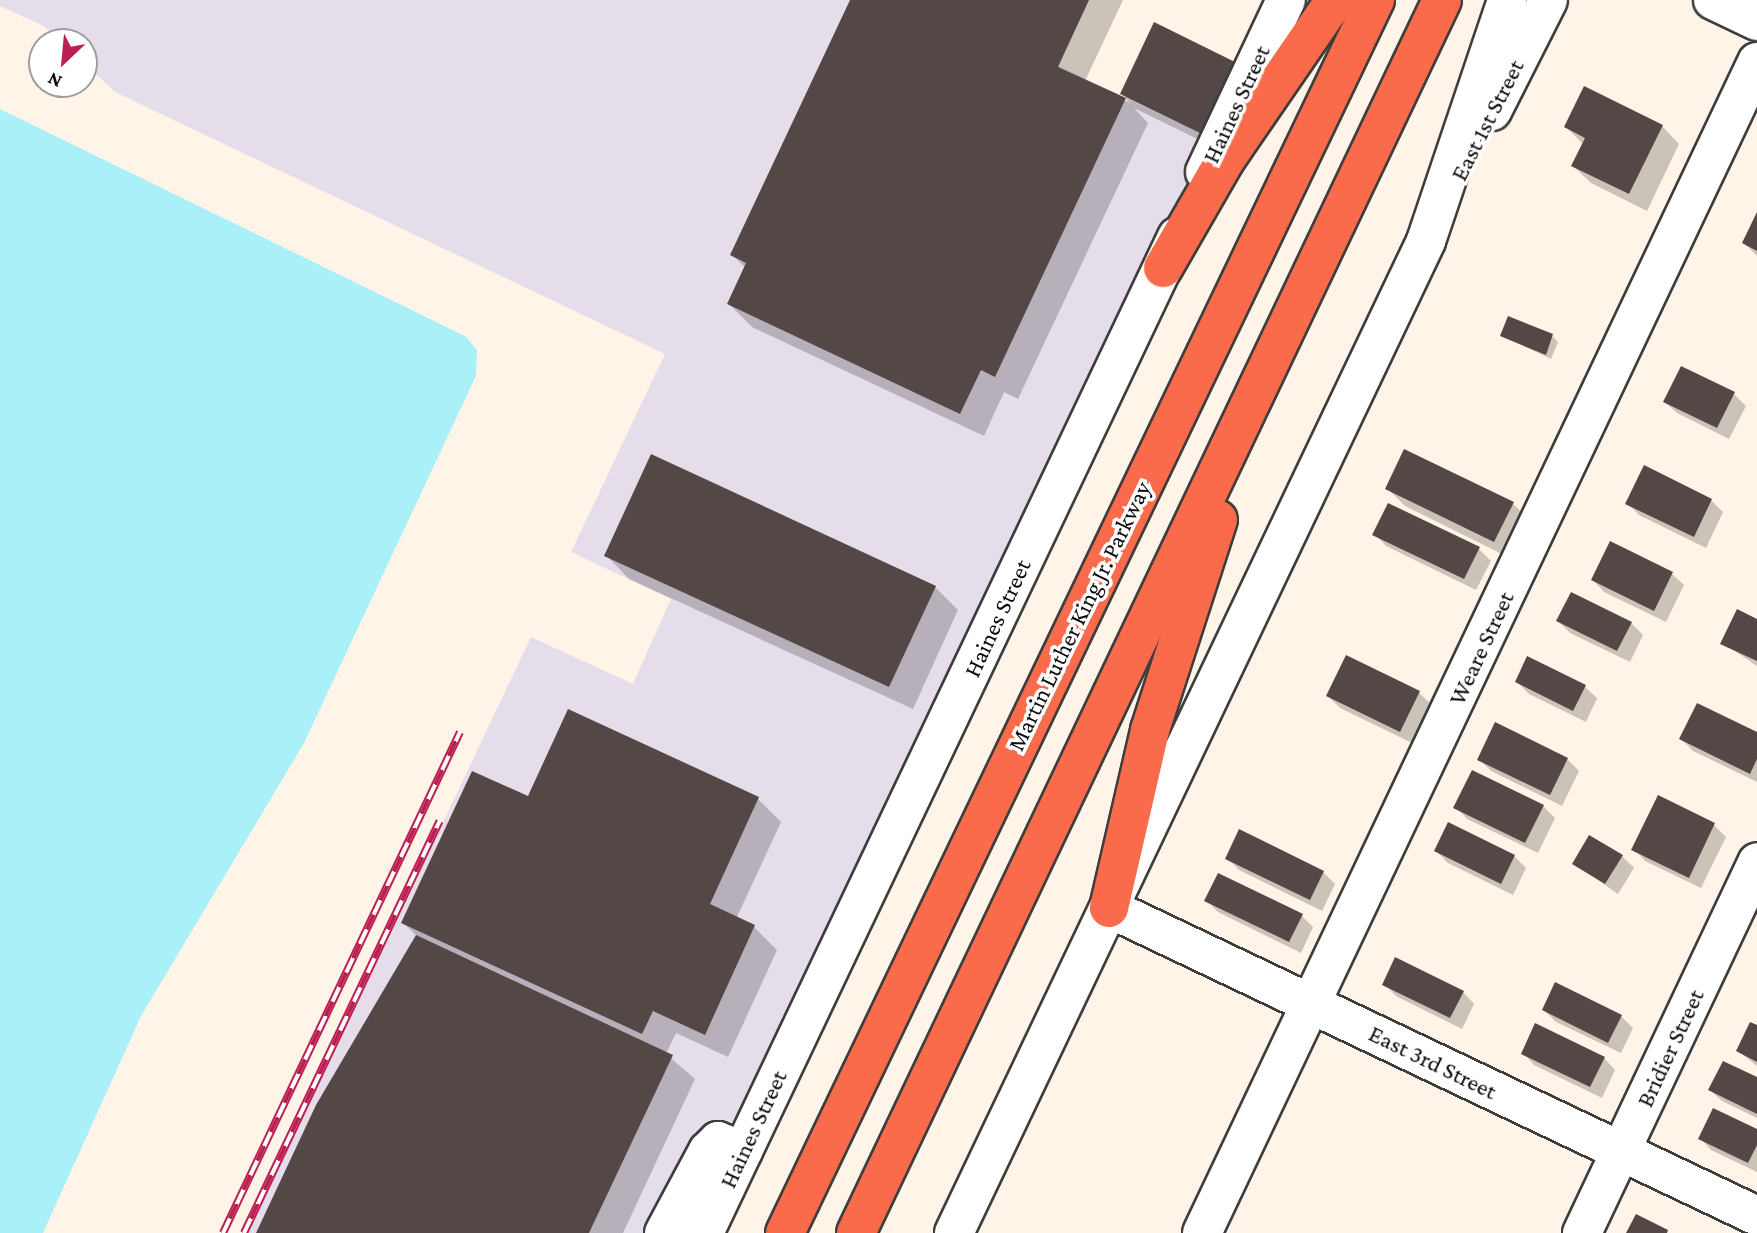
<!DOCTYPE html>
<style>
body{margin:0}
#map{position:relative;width:1757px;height:1233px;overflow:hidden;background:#fff4e7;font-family:"Crimson Pro",serif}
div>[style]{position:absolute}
.industrial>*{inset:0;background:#e5ddea}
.water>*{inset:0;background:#aaf0f8}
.shadow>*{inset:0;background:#0003}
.building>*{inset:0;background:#534846}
.roads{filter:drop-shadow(2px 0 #3d3d3d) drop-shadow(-2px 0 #3d3d3d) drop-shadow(0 2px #3d3d3d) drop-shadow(0 -2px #3d3d3d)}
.minor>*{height:38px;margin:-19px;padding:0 19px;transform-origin:19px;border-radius:19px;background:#fff}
.highway>*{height:38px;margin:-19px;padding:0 19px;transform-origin:19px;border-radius:19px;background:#f96b4b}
.rail>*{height:8px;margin-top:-4px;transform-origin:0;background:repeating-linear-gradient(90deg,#fff 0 16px,#bc1f52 0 32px);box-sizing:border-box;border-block:2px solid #bc1f52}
span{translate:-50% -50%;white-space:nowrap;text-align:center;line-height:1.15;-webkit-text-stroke:7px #fff;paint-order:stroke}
.street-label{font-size:24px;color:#0a0a0a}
.north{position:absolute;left:28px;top:28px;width:70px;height:70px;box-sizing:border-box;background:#fff;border:2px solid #9d9d9d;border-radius:50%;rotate:206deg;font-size:19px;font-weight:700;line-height:28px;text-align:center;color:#0a0a0a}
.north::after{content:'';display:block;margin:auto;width:24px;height:32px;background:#bc1f52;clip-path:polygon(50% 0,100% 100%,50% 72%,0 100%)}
</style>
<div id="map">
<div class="industrial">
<div style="clip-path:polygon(0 0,920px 0,1208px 137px,686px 1233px,248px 1233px,531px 637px,633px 684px,671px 599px,571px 552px,665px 354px,115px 92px,84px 63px,84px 42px,61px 42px,44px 26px,0 6px)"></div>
</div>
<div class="water">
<div style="clip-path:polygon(0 109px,465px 336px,477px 350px,476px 376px,304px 743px,141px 1016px,43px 1233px,0 1233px)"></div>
</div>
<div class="shadow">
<div style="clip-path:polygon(852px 0,1123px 0,1085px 81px,1130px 103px,1122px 93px,1256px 83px,1222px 151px,1134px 108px,1148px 123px,1018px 399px,1004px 392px,984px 436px,752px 327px,729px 304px,746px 268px,732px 255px)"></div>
<div style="clip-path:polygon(1662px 126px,1679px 144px,1647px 211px,1591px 183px,1573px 166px,1584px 145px,1566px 127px)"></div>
<div style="clip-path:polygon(1757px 216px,1757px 256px,1744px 243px)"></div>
<div style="clip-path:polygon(1502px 336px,1552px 336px,1558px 342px,1551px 359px)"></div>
<div style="clip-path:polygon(1734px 394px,1746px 406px,1729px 439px,1677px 413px,1665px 402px)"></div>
<div style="clip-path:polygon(1387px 488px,1513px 504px,1531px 521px,1512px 559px,1405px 506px)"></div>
<div style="clip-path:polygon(1711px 500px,1723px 512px,1706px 548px,1639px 515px,1627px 503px)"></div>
<div style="clip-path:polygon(1375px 534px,1479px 549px,1491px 561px,1476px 590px,1386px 546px)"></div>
<div style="clip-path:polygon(606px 555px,935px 587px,958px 610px,913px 709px,629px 579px)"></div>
<div style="clip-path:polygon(1672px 574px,1684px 585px,1666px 622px,1604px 592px,1593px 580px)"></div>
<div style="clip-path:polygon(1558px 621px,1631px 623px,1643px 635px,1630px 662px,1570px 633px)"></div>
<div style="clip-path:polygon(1757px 621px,1757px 666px,1723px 643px)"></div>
<div style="clip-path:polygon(1517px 682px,1585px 687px,1597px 698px,1586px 722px,1529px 694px)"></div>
<div style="clip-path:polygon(1419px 693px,1431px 704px,1412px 743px,1340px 708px,1328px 696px)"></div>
<div style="clip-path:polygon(1757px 734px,1757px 782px,1693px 751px,1681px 739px)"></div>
<div style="clip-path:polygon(1479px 759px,1567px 759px,1579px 771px,1562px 806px,1491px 771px)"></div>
<div style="clip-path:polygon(1659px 798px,1714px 825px,1726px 837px,1701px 888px,1645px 861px,1634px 849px)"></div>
<div style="clip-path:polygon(529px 799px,758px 799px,781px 822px,736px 919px,754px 927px,777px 950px,728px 1057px,676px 1033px,666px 1054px,695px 1079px,623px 1233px,258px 1233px,417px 936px,403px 923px)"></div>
<div style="clip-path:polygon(1543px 806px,1555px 818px,1538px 853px,1467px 819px,1456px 807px)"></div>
<div style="clip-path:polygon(1436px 851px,1514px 856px,1526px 868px,1513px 895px,1448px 863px)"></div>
<div style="clip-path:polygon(1622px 856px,1634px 868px,1618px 894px,1574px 863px)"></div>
<div style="clip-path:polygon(1227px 858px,1323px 872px,1335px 884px,1322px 911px,1239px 870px)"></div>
<div style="clip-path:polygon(1206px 900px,1302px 916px,1313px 927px,1301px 953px,1218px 912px)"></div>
<div style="clip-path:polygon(1384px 984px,1463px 992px,1474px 1004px,1462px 1029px,1396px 996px)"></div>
<div style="clip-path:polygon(1544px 1010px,1621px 1016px,1633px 1028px,1621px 1053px,1556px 1022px)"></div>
<div style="clip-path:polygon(1757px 1027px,1757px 1066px,1738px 1051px)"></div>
<div style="clip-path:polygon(1523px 1053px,1604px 1058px,1615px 1070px,1602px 1098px,1534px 1065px)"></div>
<div style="clip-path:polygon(1757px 1079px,1757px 1118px,1722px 1101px,1710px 1090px)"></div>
<div style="clip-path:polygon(1757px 1131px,1757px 1172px,1711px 1150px,1700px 1138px)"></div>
</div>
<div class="building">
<div style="clip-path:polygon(850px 0,1089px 0,1058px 67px,1126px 98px,995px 377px,981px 370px,960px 414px,727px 304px,746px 263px,730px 255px)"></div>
<div style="clip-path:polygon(1154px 22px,1239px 64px,1204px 135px,1120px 94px)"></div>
<div style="clip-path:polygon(1584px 86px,1663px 125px,1629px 194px,1571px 166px,1585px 138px,1564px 127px)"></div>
<div style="clip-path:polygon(1757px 212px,1757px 251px,1742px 243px)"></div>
<div style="clip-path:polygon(1508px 316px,1553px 334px,1546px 355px,1500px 336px)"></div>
<div style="clip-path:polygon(1681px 366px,1735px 392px,1717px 428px,1663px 402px)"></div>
<div style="clip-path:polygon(1404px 449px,1514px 502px,1494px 542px,1385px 489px)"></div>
<div style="clip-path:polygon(651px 454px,936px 586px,889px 687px,604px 556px)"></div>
<div style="clip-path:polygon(1644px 465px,1712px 499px,1694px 537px,1625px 504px)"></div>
<div style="clip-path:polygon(1388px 503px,1480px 547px,1464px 579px,1372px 535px)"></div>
<div style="clip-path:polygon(1610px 541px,1673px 572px,1654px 611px,1591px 580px)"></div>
<div style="clip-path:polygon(1571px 592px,1632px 622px,1617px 651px,1556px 621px)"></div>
<div style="clip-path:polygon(1737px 609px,1757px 619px,1757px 661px,1720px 644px)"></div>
<div style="clip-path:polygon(1346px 655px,1420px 691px,1400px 732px,1326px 696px)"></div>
<div style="clip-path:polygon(1527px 656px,1586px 685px,1573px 711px,1515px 682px)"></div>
<div style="clip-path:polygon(1697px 703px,1757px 732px,1757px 759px,1750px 774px,1679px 739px)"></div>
<div style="clip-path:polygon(568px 709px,759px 797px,710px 904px,755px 925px,705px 1035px,653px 1011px,642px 1034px,401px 923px,472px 771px,528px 796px)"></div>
<div style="clip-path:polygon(1495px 722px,1568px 758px,1550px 795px,1477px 760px)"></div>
<div style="clip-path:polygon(1472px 770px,1544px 805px,1525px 843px,1453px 808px)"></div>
<div style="clip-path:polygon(1658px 795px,1715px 823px,1689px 878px,1631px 850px)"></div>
<div style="clip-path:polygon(1448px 822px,1515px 855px,1501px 884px,1434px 851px)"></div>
<div style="clip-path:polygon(1239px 829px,1324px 871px,1310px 900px,1225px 859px)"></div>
<div style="clip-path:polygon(1589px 835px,1623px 855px,1605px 884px,1572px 864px)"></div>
<div style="clip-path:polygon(1218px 873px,1303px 914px,1289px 942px,1204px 901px)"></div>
<div style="clip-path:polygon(416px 935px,673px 1055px,589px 1233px,256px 1233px,316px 1105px)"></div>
<div style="clip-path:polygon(1395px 957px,1464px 991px,1450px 1018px,1382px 985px)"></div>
<div style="clip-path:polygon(1555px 982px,1622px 1015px,1608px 1043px,1542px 1010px)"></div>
<div style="clip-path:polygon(1750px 1022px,1757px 1025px,1757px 1062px,1736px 1051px)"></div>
<div style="clip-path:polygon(1535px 1023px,1605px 1057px,1590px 1087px,1521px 1054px)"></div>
<div style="clip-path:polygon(1723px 1061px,1757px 1077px,1757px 1114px,1708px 1090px)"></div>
<div style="clip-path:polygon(1713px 1108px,1757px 1129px,1757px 1145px,1748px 1163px,1698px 1139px)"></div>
<div style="clip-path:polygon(1636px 1214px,1668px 1230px,1667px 1233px,1626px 1233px)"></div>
</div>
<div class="roads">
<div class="minor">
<div style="left:1713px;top:0;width:49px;rotate:25.5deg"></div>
<div style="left:1492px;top:111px;width:124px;rotate:-63.2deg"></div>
<div style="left:1205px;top:172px;width:190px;rotate:-64.8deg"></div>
<div style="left:1109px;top:908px;width:717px;rotate:25.42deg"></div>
<div style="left:664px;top:1233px;width:93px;rotate:-61.8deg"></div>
<div style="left:708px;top:1151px;width:14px;rotate:-45deg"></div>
<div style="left:718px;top:1141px;width:27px;rotate:22deg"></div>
<div style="left:704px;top:1233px;width:1103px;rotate:-64.6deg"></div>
<div style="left:954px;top:1233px;width:1099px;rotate:-64.55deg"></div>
<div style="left:1426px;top:241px;width:254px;rotate:-71.4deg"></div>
<div style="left:1202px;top:1233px;width:1296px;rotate:-64.64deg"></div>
<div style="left:1582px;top:1233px;width:410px;rotate:-64.7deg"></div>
</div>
<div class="highway">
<div style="left:1163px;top:268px;width:125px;rotate:-60.1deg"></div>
<div style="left:1225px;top:160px;width:194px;rotate:-55.5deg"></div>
<div style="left:1109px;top:908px;width:183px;rotate:-77deg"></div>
<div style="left:1150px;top:730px;width:221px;rotate:-72.1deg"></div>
<div style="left:785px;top:1233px;width:1367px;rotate:-64.43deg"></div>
<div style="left:856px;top:1233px;width:1365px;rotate:-64.58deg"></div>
</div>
</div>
<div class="rail">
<div style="left:223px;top:1233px;width:554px;rotate:-64.68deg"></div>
<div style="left:244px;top:1233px;width:456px;rotate:-64.6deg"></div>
</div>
<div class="street-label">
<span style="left:1236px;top:104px;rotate:-65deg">Haines Street</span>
<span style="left:1487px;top:120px;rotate:-63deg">East 1st Street</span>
<span style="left:1079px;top:616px;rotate:-64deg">Martin Luther King Jr. Parkway</span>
<span style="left:997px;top:618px;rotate:-65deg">Haines Street</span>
<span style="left:1481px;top:648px;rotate:-65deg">Weare Street</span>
<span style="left:1670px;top:1048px;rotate:-65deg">Bridier Street</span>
<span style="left:1433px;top:1062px;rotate:26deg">East 3rd Street</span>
<span style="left:753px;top:1129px;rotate:-65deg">Haines Street</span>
</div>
<div class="north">N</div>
</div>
